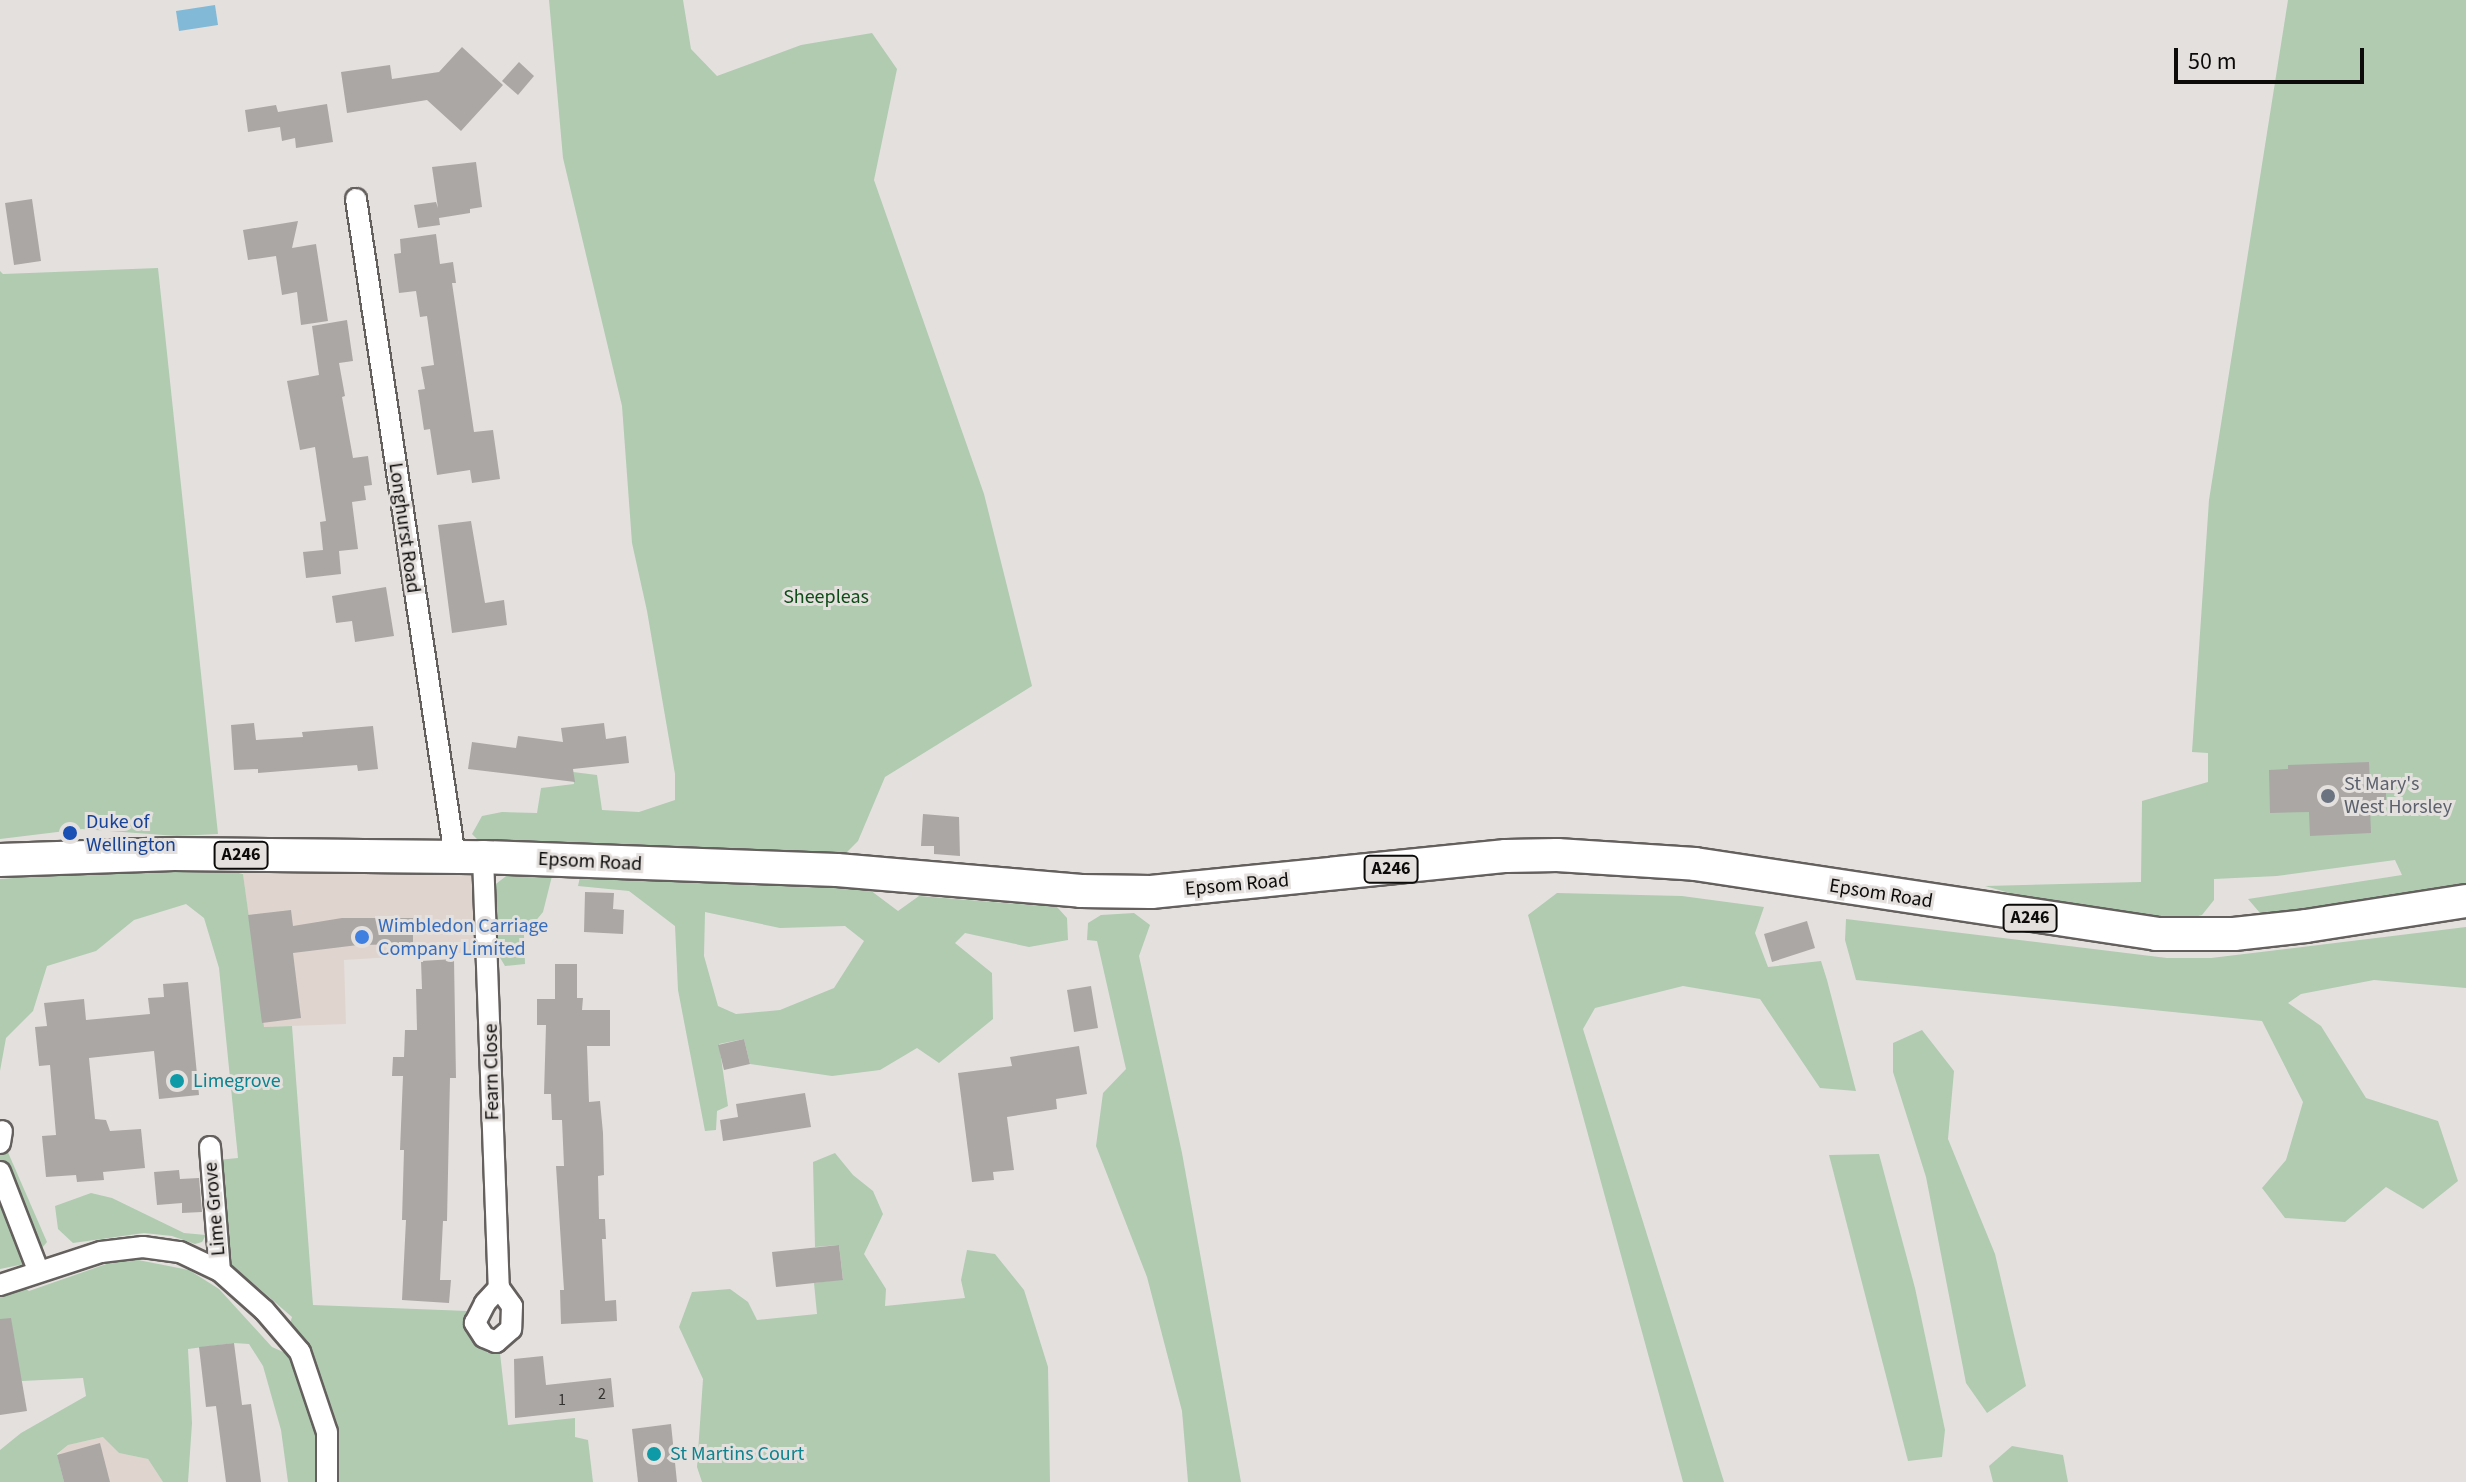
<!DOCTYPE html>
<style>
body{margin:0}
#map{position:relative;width:2466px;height:1482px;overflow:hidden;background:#e4e0de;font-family:"Source Sans 3",sans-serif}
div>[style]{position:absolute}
.built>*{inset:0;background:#e0d4ce}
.green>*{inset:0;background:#b0cbb0}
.water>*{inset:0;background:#81b9d6}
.building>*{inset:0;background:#aba7a5}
.roads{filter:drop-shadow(2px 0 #64605e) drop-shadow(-2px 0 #64605e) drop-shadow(0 2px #64605e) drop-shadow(0 -2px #64605e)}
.street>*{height:20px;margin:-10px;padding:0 10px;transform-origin:10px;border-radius:10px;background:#fff}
.primary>*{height:32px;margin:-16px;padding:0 16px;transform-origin:16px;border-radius:16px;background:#fff}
.dots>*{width:22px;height:22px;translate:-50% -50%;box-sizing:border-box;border:4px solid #e4e0de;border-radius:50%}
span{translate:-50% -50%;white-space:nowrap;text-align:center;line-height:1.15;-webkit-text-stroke:6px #e4e0de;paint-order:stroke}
.number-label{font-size:16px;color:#343231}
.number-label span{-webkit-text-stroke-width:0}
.shield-label span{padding:2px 6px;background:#e4e0de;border:2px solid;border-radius:6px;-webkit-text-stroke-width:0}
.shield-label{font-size:18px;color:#0d0b0a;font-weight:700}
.street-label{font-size:20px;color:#0d0b0a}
.park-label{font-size:20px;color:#0e4b17}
.worship-label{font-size:20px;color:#5b616d}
.left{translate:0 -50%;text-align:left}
.transit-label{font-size:20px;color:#164399}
.shop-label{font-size:20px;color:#366cbe}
.culture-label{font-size:20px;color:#0d838f}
.scale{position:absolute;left:2174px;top:48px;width:190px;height:36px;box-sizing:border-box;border:4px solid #0d0b0a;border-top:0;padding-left:10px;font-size:24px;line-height:28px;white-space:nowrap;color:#0d0b0a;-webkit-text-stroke:6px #e4e0de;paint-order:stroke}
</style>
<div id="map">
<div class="built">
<div style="clip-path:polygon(248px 866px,473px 868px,474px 952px,344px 960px,346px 1024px,263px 1027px,243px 874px)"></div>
<div style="clip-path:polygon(104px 1437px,119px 1453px,148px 1459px,163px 1482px,64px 1482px,57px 1455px,68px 1445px)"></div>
</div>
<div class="green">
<div style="clip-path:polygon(549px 0,683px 0,691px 49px,717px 76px,801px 45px,872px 33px,897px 69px,874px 180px,984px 494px,1032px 686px,885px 777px,858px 841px,844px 855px,484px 846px,472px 834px,482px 816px,502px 812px,537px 813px,541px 788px,574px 784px,573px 772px,597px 775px,602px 810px,639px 812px,675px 800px,675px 774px,647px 611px,632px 543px,622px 406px,563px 158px)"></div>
<div style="clip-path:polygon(2288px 0,2466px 0,2466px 883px,2276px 915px,2260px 913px,2248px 899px,2402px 875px,2395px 860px,2277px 876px,2214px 879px,2214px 900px,2202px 915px,2187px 919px,2058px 907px,1985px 886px,2141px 882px,2142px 801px,2208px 782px,2208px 753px,2192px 752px,2209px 500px)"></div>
<div style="clip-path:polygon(158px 268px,218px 834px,177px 836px,82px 829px,0 839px,0 271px,3px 274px)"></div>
<div style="clip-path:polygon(222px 869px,243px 874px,264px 1027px,292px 1026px,313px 1305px,468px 1311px,472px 1341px,488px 1353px,500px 1353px,508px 1425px,575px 1418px,575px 1437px,588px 1440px,593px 1482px,337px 1482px,338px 1443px,333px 1413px,316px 1363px,290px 1323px,292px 1317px,232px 1265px,224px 1248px,217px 1160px,238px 1158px,219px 968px,204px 918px,186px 904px,134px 920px,96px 951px,47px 966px,33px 1011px,6px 1038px,0 1071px,0 879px,122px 870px)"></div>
<div style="clip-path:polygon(510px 873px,552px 876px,543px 912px,524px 935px,525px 964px,505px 966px,493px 946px,492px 887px)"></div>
<div style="clip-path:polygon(evenodd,580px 877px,727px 879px,866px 887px,898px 911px,919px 896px,1057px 907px,1067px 918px,1068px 940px,1029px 947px,965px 933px,955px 943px,992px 973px,993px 1019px,939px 1063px,917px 1048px,880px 1070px,832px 1076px,750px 1064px,744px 1039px,719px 1044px,728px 1106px,717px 1111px,716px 1130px,705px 1131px,678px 990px,675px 926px,629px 891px,578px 886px,580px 877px,705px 912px,780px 928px,845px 926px,864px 941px,834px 988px,780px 1010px,736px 1014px,718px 1006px,704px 956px,705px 912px)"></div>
<div style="clip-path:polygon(1557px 893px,1682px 896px,1764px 907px,1755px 933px,1768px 967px,1821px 961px,1827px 980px,1856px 1091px,1820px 1088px,1760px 999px,1683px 986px,1595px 1008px,1583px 1029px,1724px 1482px,1683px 1482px,1528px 915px)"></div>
<div style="clip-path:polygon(1134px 913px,1150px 925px,1139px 956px,1182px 1153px,1241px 1482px,1188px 1482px,1182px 1411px,1147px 1277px,1096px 1146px,1103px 1093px,1126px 1069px,1097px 941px,1087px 940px,1088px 923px,1101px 915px)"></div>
<div style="clip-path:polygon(1846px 919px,2167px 958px,2211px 958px,2466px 927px,2466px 988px,2374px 980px,2301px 994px,2288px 1003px,2321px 1026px,2366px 1098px,2438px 1121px,2458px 1181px,2423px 1209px,2386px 1187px,2345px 1222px,2285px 1218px,2262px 1188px,2286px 1160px,2303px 1102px,2262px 1021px,1856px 980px,1845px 940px)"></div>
<div style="clip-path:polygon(1922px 1030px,1954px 1071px,1948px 1139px,1995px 1254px,2026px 1386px,1987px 1413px,1966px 1383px,1926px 1177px,1893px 1072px,1893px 1043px)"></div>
<div style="clip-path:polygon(0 1134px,47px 1242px,29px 1263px,0 1269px)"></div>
<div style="clip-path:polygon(835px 1153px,853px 1175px,873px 1191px,883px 1214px,864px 1254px,886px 1289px,885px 1306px,965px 1298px,961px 1280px,967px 1250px,995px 1254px,1024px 1290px,1048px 1367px,1050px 1482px,702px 1482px,697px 1467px,703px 1379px,679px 1327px,692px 1292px,730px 1289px,748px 1302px,757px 1320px,817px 1314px,814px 1283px,843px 1279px,839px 1245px,815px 1247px,813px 1162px)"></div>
<div style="clip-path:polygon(1879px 1154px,1915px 1288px,1945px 1430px,1942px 1457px,1908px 1461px,1829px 1155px)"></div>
<div style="clip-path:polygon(91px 1193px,112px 1198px,184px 1233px,206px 1235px,202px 1242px,195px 1244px,172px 1236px,144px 1233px,73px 1243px,58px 1229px,55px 1206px)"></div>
<div style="clip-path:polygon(133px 1259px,189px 1270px,219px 1289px,272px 1347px,290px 1355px,311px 1406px,320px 1459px,319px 1482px,288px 1482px,281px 1430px,263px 1366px,249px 1344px,234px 1343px,188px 1349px,192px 1423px,188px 1482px,163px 1482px,148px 1459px,119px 1453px,103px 1437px,68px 1445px,57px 1454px,64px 1482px,0 1482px,0 1450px,21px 1433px,86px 1396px,83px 1378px,22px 1381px,0 1347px,0 1296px,23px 1287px,29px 1291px,115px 1261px)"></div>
<div style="clip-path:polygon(2012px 1446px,2063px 1455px,2068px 1482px,1993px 1482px,1989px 1466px)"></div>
</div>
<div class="water">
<div style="clip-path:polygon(215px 5px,218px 25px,179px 31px,176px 11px)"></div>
</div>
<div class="building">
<div style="clip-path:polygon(462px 47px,503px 85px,461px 131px,427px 100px,347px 113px,341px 72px,390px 65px,392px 79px,439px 72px)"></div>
<div style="clip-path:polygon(519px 62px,534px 76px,518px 95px,502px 81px)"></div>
<div style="clip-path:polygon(327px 104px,333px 142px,296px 148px,295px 138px,282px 141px,280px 127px,248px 132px,245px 110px,276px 105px,278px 112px)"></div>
<div style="clip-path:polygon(476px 162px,482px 207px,470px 209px,470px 213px,439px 218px,440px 225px,418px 228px,414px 205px,436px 202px,438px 208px,432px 167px)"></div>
<div style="clip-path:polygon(32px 199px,41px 261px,14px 265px,5px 203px)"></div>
<div style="clip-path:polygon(298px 221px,292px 248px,316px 244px,328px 321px,301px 325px,297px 292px,282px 295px,276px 256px,248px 260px,243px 230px)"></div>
<div style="clip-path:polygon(436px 234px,440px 264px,453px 262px,456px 283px,452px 283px,474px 432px,493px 430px,500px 479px,472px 483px,470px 470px,437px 475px,430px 429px,424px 430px,418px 390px,425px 389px,421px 367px,434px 365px,427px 316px,420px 317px,416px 291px,399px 293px,394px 254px,401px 253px,400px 239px)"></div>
<div style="clip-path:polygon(347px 320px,353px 361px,339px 363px,345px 396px,342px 397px,353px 458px,368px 456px,372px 485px,364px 486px,366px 500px,352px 502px,358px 549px,339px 551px,341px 574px,306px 578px,303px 552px,323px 550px,320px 522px,326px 521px,315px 447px,300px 450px,287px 381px,319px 375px,312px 326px)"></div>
<div style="clip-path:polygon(471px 521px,485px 603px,504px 600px,507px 625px,452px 633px,438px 525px)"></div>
<div style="clip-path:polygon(386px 587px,394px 636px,355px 642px,352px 621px,336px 623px,332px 596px)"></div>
<div style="clip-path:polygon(254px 723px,256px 740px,303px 737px,302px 732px,373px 726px,378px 769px,358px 771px,357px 765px,258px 773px,258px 769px,234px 770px,231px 725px)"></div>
<div style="clip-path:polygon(604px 723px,606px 739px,626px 736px,629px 763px,573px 769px,575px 782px,468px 769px,472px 742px,516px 748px,518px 736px,563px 742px,561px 728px)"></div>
<div style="clip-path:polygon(2369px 762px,2370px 785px,2386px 785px,2386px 807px,2370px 808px,2371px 833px,2310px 836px,2309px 812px,2270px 813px,2269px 770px,2288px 769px,2288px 765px)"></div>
<div style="clip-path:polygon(923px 814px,959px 817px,960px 856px,934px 854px,934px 846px,921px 846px)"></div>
<div style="clip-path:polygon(585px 892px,614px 893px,613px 909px,624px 910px,623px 934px,584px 932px)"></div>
<div style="clip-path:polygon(291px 910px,293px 926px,342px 918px,413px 918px,413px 944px,358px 945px,293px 953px,301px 1018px,262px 1023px,248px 915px)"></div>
<div style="clip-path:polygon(1807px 921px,1815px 948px,1772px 962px,1764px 934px)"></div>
<div style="clip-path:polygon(454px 959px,456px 1078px,450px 1078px,447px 1221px,443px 1221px,440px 1280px,451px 1280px,449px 1303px,402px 1300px,406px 1220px,402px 1220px,404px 1150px,400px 1150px,403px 1076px,392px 1076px,393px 1057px,404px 1057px,405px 1030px,417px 1030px,416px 989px,422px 989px,421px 961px)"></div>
<div style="clip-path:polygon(555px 964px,577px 964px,577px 998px,583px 998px,582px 1010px,610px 1010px,610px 1046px,587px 1046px,589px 1102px,600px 1101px,603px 1133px,604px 1175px,598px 1176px,599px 1219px,605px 1219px,606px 1239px,602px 1239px,605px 1301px,616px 1300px,617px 1321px,561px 1324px,560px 1290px,564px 1290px,556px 1166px,564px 1166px,562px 1120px,552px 1120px,551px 1094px,544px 1094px,546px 1025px,537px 1025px,537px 999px,555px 999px)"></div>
<div style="clip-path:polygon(188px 982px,199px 1095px,159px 1099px,154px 1051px,89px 1058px,95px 1119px,106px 1120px,110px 1131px,141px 1129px,145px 1168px,103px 1172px,104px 1180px,77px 1182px,76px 1175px,46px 1177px,42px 1136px,56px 1135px,50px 1065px,39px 1066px,35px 1027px,47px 1026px,44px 1003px,84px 999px,86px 1020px,150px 1014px,148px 998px,164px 997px,163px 984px)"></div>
<div style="clip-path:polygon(1091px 986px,1098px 1028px,1074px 1032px,1067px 990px)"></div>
<div style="clip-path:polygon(744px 1039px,750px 1064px,724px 1070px,718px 1045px)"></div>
<div style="clip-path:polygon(1079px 1046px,1087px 1094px,1056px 1099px,1057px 1109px,1007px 1117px,1014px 1170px,993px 1172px,994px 1180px,972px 1182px,958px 1073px,1012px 1066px,1010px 1057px)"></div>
<div style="clip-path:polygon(805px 1093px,811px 1127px,723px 1141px,720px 1120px,738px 1117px,736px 1104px)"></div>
<div style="clip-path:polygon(179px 1170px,180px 1179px,199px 1178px,202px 1212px,182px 1213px,182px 1203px,157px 1205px,154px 1172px)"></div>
<div style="clip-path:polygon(839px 1245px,843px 1280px,776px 1287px,772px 1252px)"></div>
<div style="clip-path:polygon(11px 1318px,27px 1411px,0 1415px,0 1319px)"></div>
<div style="clip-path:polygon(234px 1343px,242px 1405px,251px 1404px,261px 1482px,226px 1482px,216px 1406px,206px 1407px,199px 1347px)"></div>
<div style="clip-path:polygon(543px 1356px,546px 1385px,611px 1378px,614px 1407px,515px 1418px,514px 1359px)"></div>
<div style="clip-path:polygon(671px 1424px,677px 1482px,638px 1482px,632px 1429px)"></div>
<div style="clip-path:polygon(100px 1443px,110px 1482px,64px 1482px,57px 1455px)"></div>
</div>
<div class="roads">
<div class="street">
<div style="left:356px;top:199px;width:665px;rotate:81.44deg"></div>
<div style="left:483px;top:857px;width:431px;rotate:87.9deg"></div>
<div style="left:499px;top:1288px;width:22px;rotate:54deg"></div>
<div style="left:512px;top:1306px;width:23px;rotate:92deg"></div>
<div style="left:511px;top:1329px;width:20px;rotate:139deg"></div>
<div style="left:496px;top:1342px;width:13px;rotate:-157deg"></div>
<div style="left:484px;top:1337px;width:17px;rotate:-123deg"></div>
<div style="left:475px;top:1323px;width:22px;rotate:-63deg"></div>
<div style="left:485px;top:1303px;width:21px;rotate:-47deg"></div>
<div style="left:0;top:1143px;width:12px;rotate:-81deg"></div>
<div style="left:210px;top:1147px;width:124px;rotate:85.4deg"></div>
<div style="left:0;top:1172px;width:105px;rotate:68.8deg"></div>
<div style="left:0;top:1285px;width:106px;rotate:-18.1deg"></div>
<div style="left:101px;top:1252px;width:42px;rotate:-6.8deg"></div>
<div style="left:143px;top:1247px;width:37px;rotate:8deg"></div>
<div style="left:180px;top:1252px;width:44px;rotate:25.4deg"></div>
<div style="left:220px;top:1271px;width:59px;rotate:41.6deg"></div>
<div style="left:264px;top:1310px;width:55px;rotate:49.4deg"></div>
<div style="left:300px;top:1352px;width:84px;rotate:71.4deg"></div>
<div style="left:327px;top:1432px;width:50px;rotate:90deg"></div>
</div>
<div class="primary">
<div style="left:0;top:860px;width:174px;rotate:-2deg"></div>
<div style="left:174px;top:854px;width:309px;rotate:0.6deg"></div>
<div style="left:483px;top:857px;width:354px;rotate:2.1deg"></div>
<div style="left:837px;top:870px;width:245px;rotate:4.9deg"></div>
<div style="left:1081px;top:891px;width:70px;rotate:0.8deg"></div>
<div style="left:1151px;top:892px;width:357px;rotate:-5.8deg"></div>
<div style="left:1506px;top:856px;width:51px;rotate:-1.1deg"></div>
<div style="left:1557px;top:855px;width:138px;rotate:3.7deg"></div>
<div style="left:1695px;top:864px;width:466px;rotate:8.6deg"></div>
<div style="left:2156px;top:934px;width:78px"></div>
<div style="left:2234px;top:934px;width:72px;rotate:-6.3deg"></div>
<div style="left:2306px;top:926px;width:162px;rotate:-8.9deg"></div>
</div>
</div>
<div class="dots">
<div style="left:2328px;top:796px;background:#6b7280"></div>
<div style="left:70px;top:833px;background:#1a4fb4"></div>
<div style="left:362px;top:937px;background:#3f7fe0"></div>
<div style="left:177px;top:1081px;background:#0f9aa8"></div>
<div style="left:654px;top:1454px;background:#0f9aa8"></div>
</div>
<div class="number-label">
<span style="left:602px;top:1394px">2</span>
<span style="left:562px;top:1400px">1</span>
</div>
<div class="shield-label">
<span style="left:241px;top:855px">A246</span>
<span style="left:1391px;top:869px">A246</span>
<span style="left:2030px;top:918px">A246</span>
</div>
<div class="street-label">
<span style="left:404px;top:528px;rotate:82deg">Longhurst Road</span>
<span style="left:590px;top:862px;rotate:3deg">Epsom Road</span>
<span style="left:1237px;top:885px;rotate:-5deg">Epsom Road</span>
<span style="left:1881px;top:894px;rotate:9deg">Epsom Road</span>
<span style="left:492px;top:1072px;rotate:-91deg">Fearn Close</span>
<span style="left:215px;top:1209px;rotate:-95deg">Lime Grove</span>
</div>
<div class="park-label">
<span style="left:826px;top:597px">Sheepleas</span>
</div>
<div class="worship-label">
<span class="left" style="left:2344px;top:796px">St Mary's<br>West Horsley</span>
</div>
<div class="transit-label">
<span class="left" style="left:86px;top:834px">Duke of<br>Wellington</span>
</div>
<div class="shop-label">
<span class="left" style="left:378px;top:938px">Wimbledon Carriage<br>Company Limited</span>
</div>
<div class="culture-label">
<span class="left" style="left:193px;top:1081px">Limegrove</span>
<span class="left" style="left:670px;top:1454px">St Martins Court</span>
</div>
<div class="scale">50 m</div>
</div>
